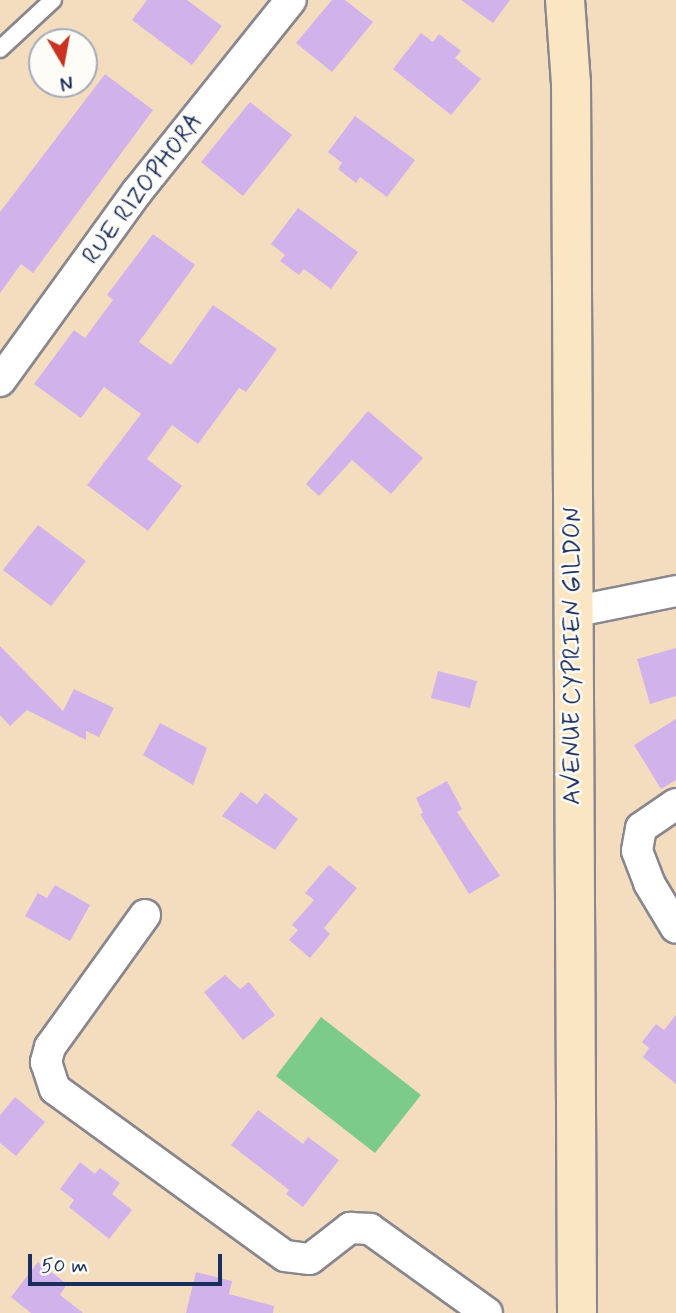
<!DOCTYPE html>
<style>
body{margin:0}
#map{position:relative;width:676px;height:1313px;overflow:hidden;background:#f4ddbf;font-family:Mynerve,sans-serif}
div>[style]{position:absolute}
.green>*{inset:0;background:#7dcb8a}
.building>*{inset:0;background:#d2b2eb}
.roads{filter:drop-shadow(2px 0 #88868e) drop-shadow(-2px 0 #88868e) drop-shadow(0 2px #88868e) drop-shadow(0 -2px #88868e)}
.lane>*{height:16px;margin:-8px;padding:0 8px;transform-origin:8px;border-radius:8px;background:#fff}
.street>*{height:30px;margin:-15px;padding:0 15px;transform-origin:15px;border-radius:15px;background:#fff}
.secondary>*{height:38px;margin:-19px;padding:0 19px;transform-origin:19px;border-radius:19px;background:#fbe6c4}
span{translate:-50% -50%;white-space:nowrap;text-align:center;line-height:1.15;-webkit-text-stroke:5px #fdfcf7;paint-order:stroke}
.street-label{font-size:24px;color:#1b2f5e}
.north{position:absolute;left:28px;top:28px;width:70px;height:70px;box-sizing:border-box;background:#fdfcf7;border:2px solid #a3aaba;border-radius:50%;rotate:170deg;font-size:19px;font-weight:700;line-height:28px;text-align:center;color:#1b2f5e}
.north::after{content:'';display:block;margin:auto;width:24px;height:32px;background:#c8321e;clip-path:polygon(50% 0,100% 100%,50% 72%,0 100%)}
.scale{position:absolute;left:28px;top:1254px;width:194px;height:32px;box-sizing:border-box;border:4px solid #1b2f5e;border-top:0;padding-left:9px;font-size:21px;line-height:24px;white-space:nowrap;color:#1b2f5e;-webkit-text-stroke:5px #fdfcf7;paint-order:stroke}
</style>
<div id="map">
<div class="green">
<div style="clip-path:polygon(321px 1017px,421px 1095px,375px 1153px,276px 1076px)"></div>
</div>
<div class="building">
<div style="clip-path:polygon(147px 0,187px 0,222px 26px,192px 65px,132px 20px)"></div>
<div style="clip-path:polygon(332px 0,345px 0,373px 22px,332px 72px,296px 43px)"></div>
<div style="clip-path:polygon(461px 0,510px 0,493px 23px)"></div>
<div style="clip-path:polygon(421px 33px,433px 42px,439px 34px,461px 51px,455px 58px,481px 79px,451px 115px,393px 69px)"></div>
<div style="clip-path:polygon(105px 74px,153px 110px,33px 273px,21px 264px,0 293px,0 212px)"></div>
<div style="clip-path:polygon(250px 102px,292px 135px,243px 196px,201px 162px)"></div>
<div style="clip-path:polygon(355px 116px,415px 160px,387px 197px,360px 177px,356px 183px,338px 169px,342px 163px,328px 152px)"></div>
<div style="clip-path:polygon(298px 208px,358px 252px,331px 289px,304px 269px,299px 275px,280px 261px,285px 255px,271px 244px)"></div>
<div style="clip-path:polygon(153px 234px,195px 265px,139px 342px,171px 365px,213px 305px,277px 349px,246px 392px,239px 388px,198px 444px,172px 425px,147px 459px,182px 486px,148px 531px,87px 485px,141px 414px,104px 387px,81px 418px,34px 384px,74px 330px,85px 338px,113px 300px,107px 295px)"></div>
<div style="clip-path:polygon(368px 411px,423px 458px,391px 494px,352px 460px,319px 496px,306px 484px)"></div>
<div style="clip-path:polygon(38px 525px,86px 561px,51px 606px,3px 570px)"></div>
<div style="clip-path:polygon(0 646px,63px 711px,74px 689px,114px 708px,99px 737px,86px 731px,86px 740px,27px 710px,10px 726px,0 715px)"></div>
<div style="clip-path:polygon(676px 648px,676px 696px,650px 704px,637px 659px)"></div>
<div style="clip-path:polygon(438px 671px,477px 681px,470px 708px,431px 698px)"></div>
<div style="clip-path:polygon(676px 719px,676px 780px,661px 789px,634px 745px)"></div>
<div style="clip-path:polygon(160px 723px,207px 748px,193px 785px,143px 755px)"></div>
<div style="clip-path:polygon(447px 781px,462px 809px,457px 812px,500px 876px,469px 894px,420px 814px,423px 813px,416px 798px)"></div>
<div style="clip-path:polygon(241px 792px,257px 804px,265px 793px,298px 819px,275px 850px,222px 816px)"></div>
<div style="clip-path:polygon(329px 865px,357px 888px,324px 928px,330px 934px,310px 958px,289px 940px,298px 930px,292px 925px,314px 900px,305px 893px)"></div>
<div style="clip-path:polygon(55px 885px,90px 905px,70px 941px,25px 916px,38px 893px,47px 898px)"></div>
<div style="clip-path:polygon(225px 975px,240px 989px,249px 982px,275px 1015px,243px 1040px,204px 992px)"></div>
<div style="clip-path:polygon(676px 1015px,676px 1084px,643px 1057px,649px 1048px,642px 1042px,656px 1024px,664px 1030px)"></div>
<div style="clip-path:polygon(15px 1097px,45px 1122px,16px 1156px,0 1143px,0 1115px)"></div>
<div style="clip-path:polygon(258px 1110px,303px 1144px,308px 1137px,339px 1160px,303px 1207px,286px 1194px,289px 1190px,231px 1145px)"></div>
<div style="clip-path:polygon(80px 1162px,95px 1174px,100px 1168px,120px 1183px,112px 1194px,132px 1210px,109px 1239px,69px 1207px,74px 1200px,60px 1189px)"></div>
<div style="clip-path:polygon(38px 1262px,67px 1284px,60px 1295px,83px 1313px,31px 1313px,11px 1297px)"></div>
<div style="clip-path:polygon(196px 1272px,232px 1281px,229px 1294px,274px 1306px,273px 1313px,186px 1313px)"></div>
</div>
<div class="roads">
<div class="lane">
<div style="left:0;top:49px;width:72px;rotate:-42.8deg"></div>
</div>
<div class="street">
<div style="left:0;top:381px;width:233px;rotate:-54.1deg"></div>
<div style="left:137px;top:192px;width:246px;rotate:-51.3deg"></div>
<div style="left:572px;top:612px;width:106px;rotate:-11.4deg"></div>
<div style="left:676px;top:804px;width:42px;rotate:145.6deg"></div>
<div style="left:641px;top:828px;width:23px;rotate:100deg"></div>
<div style="left:637px;top:851px;width:34px;rotate:69deg"></div>
<div style="left:649px;top:883px;width:52px;rotate:59deg"></div>
<div style="left:145px;top:915px;width:163px;rotate:125.7deg"></div>
<div style="left:50px;top:1047px;width:16px;rotate:105deg"></div>
<div style="left:46px;top:1062px;width:28px;rotate:72deg"></div>
<div style="left:55px;top:1089px;width:284px;rotate:36deg"></div>
<div style="left:285px;top:1256px;width:25px;rotate:7deg"></div>
<div style="left:310px;top:1259px;width:51px;rotate:-37.8deg"></div>
<div style="left:350px;top:1228px;width:20px;rotate:3deg"></div>
<div style="left:370px;top:1229px;width:144px;rotate:35.7deg"></div>
</div>
<div class="secondary">
<div style="left:565px;top:0;width:83px;rotate:85.9deg"></div>
<div style="left:571px;top:83px;width:1230px;rotate:89.72deg"></div>
</div>
</div>
<div class="street-label">
<span style="left:143px;top:189px;rotate:-53deg">RUE RIZOPHORA</span>
<span style="left:573px;top:656px;rotate:-90deg">AVENUE CYPRIEN GILDON</span>
</div>
<div class="north">N</div>
<div class="scale">50 m</div>
</div>
